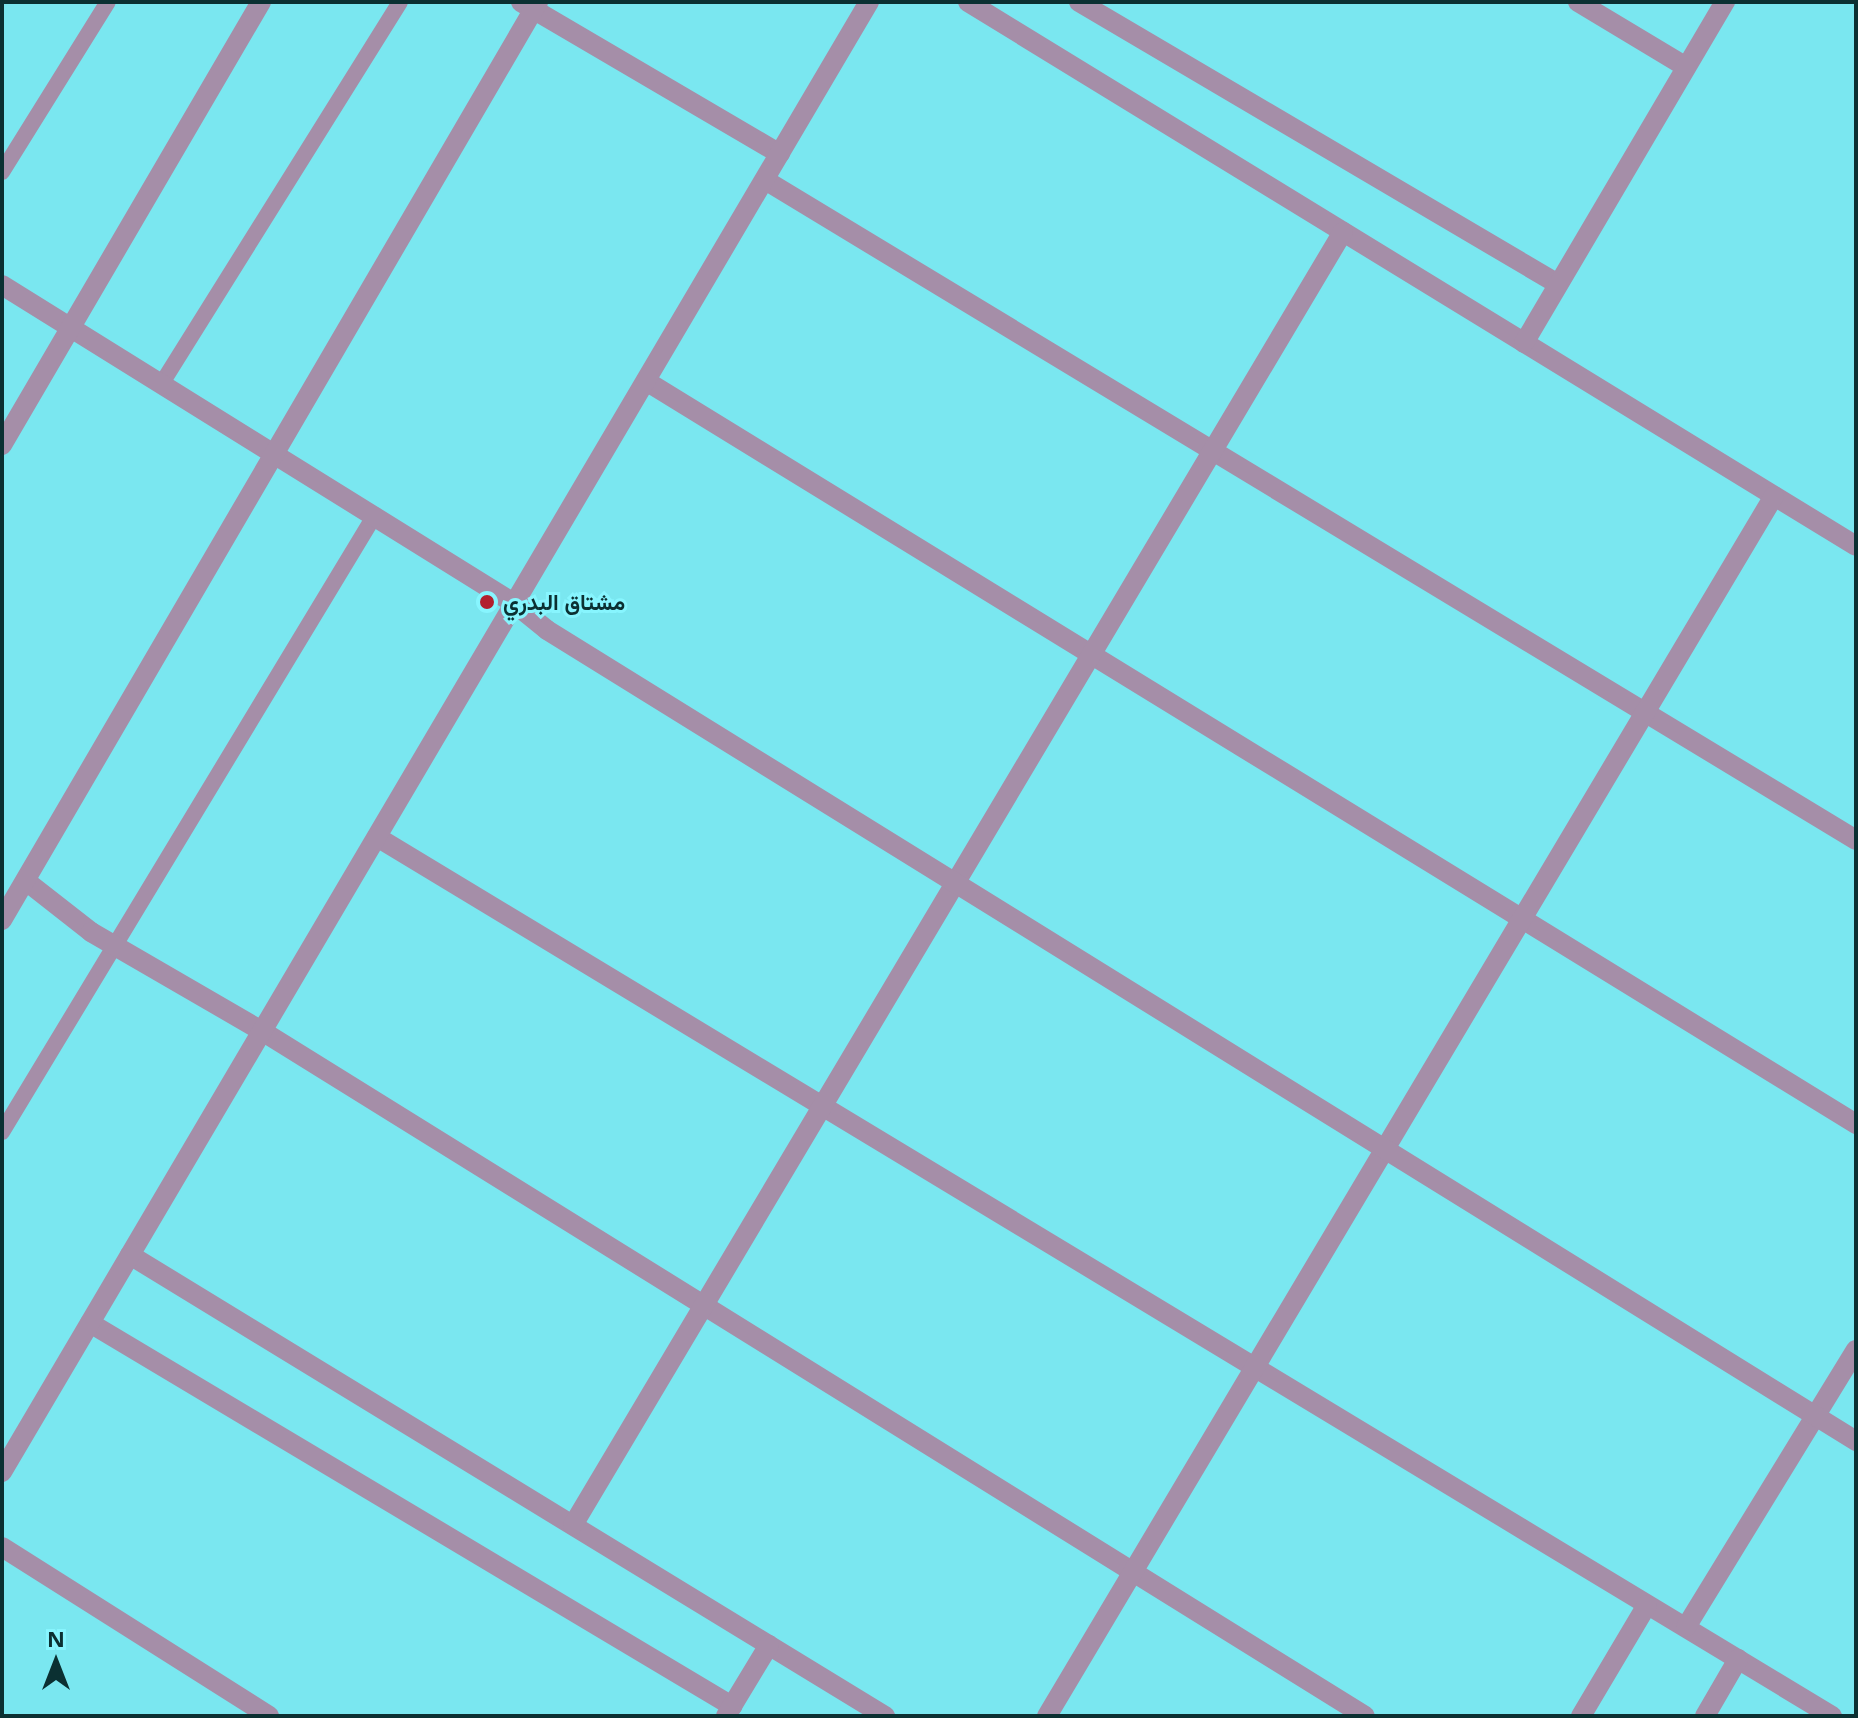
<!DOCTYPE html>
<meta charset="utf-8">
<style>
body{margin:0}
#map{position:relative;width:1858px;height:1718px;overflow:hidden;background:#7ae7f0;font-family:"Open Sans",Vazirmatn,sans-serif}
div>[style]{position:absolute}
.service>*{height:16px;margin:-8px;padding:0 8px;transform-origin:8px;border-radius:8px;background:#a58ea8}
.minor>*{height:20px;margin:-10px;padding:0 10px;transform-origin:10px;border-radius:10px;background:#a58ea8}
.tertiary>*{height:20px;margin:-10px;padding:0 10px;transform-origin:10px;border-radius:10px;background:#a58ea8}
.dots>*{width:22px;height:22px;translate:-50% -50%;box-sizing:border-box;border:4px solid #87f5fe;border-radius:50%}
span{translate:-50% -50%;white-space:nowrap;text-align:center;line-height:1.15;-webkit-text-stroke:6px #87f5fe;paint-order:stroke}
.poi-label{font-size:22px;color:#0b3032;font-weight:700}
.left{translate:0 -50%;text-align:left}
.frame{position:absolute;inset:0;border:4px solid #0b3032;pointer-events:none}
.north{position:absolute;left:16px;top:1622px;width:80px;height:80px;-webkit-text-stroke:6px #87f5fe;paint-order:stroke;rotate:0deg;font-size:22px;font-weight:700;line-height:32px;text-align:center;color:#0b3032}
.north::after{content:'';display:block;margin:auto;width:28px;height:36px;background:#0b3032;clip-path:polygon(50% 0,100% 100%,50% 72%,0 100%)}
</style>
<div id="map">
<div class="service">
<div style="left:2px;top:172px;width:200px;rotate:-58.1deg"></div>
<div style="left:162px;top:383px;width:449px;rotate:-58deg"></div>
<div style="left:2px;top:1132px;width:721px;rotate:-58.85deg"></div>
</div>
<div class="minor">
<div style="left:521px;top:2px;width:300px;rotate:30.4deg"></div>
<div style="left:968px;top:2px;width:1041px;rotate:31.49deg"></div>
<div style="left:1079px;top:2px;width:556px;rotate:30.49deg"></div>
<div style="left:1578px;top:2px;width:126px;rotate:31deg"></div>
<div style="left:765px;top:180px;width:1275px;rotate:31.17deg"></div>
<div style="left:2px;top:285px;width:604px;rotate:31.87deg"></div>
<div style="left:1524px;top:343px;width:396px;rotate:-59.5deg"></div>
<div style="left:646px;top:381px;width:1420px;rotate:31.55deg"></div>
<div style="left:2px;top:445px;width:513px;rotate:-59.69deg"></div>
<div style="left:377px;top:837px;width:1700px;rotate:31.14deg"></div>
<div style="left:26px;top:881px;width:83px;rotate:38.1deg"></div>
<div style="left:91px;top:932px;width:198px;rotate:30.1deg"></div>
<div style="left:262px;top:1031px;width:1298px;rotate:31.84deg"></div>
<div style="left:2px;top:920px;width:1063px;rotate:-59.72deg"></div>
<div style="left:130px;top:1255px;width:885px;rotate:31.41deg"></div>
<div style="left:90px;top:1323px;width:748px;rotate:30.82deg"></div>
<div style="left:573px;top:1525px;width:1505px;rotate:-59.23deg"></div>
<div style="left:2px;top:1547px;width:316px;rotate:32.3deg"></div>
<div style="left:1686px;top:1627px;width:325px;rotate:-58.5deg"></div>
<div style="left:726px;top:1716px;width:83px;rotate:-58.8deg"></div>
<div style="left:1047px;top:1716px;width:1420px;rotate:-59.21deg"></div>
<div style="left:1581px;top:1716px;width:129px;rotate:-59.3deg"></div>
<div style="left:1705px;top:1716px;width:66px;rotate:-59.9deg"></div>
</div>
<div class="tertiary">
<div style="left:515px;top:604px;width:41px;rotate:39.1deg"></div>
<div style="left:547px;top:630px;width:1540px;rotate:31.78deg"></div>
<div style="left:2px;top:1472px;width:1707px;rotate:-59.47deg"></div>
</div>
<div class="dots">
<div style="left:487px;top:602px;background:#b2202e"></div>
</div>
<div class="poi-label">
<span class="left" style="left:503px;top:602px">مشتاق البدري</span>
</div>
<div class="frame"></div>
<div class="north">N</div>
</div>
